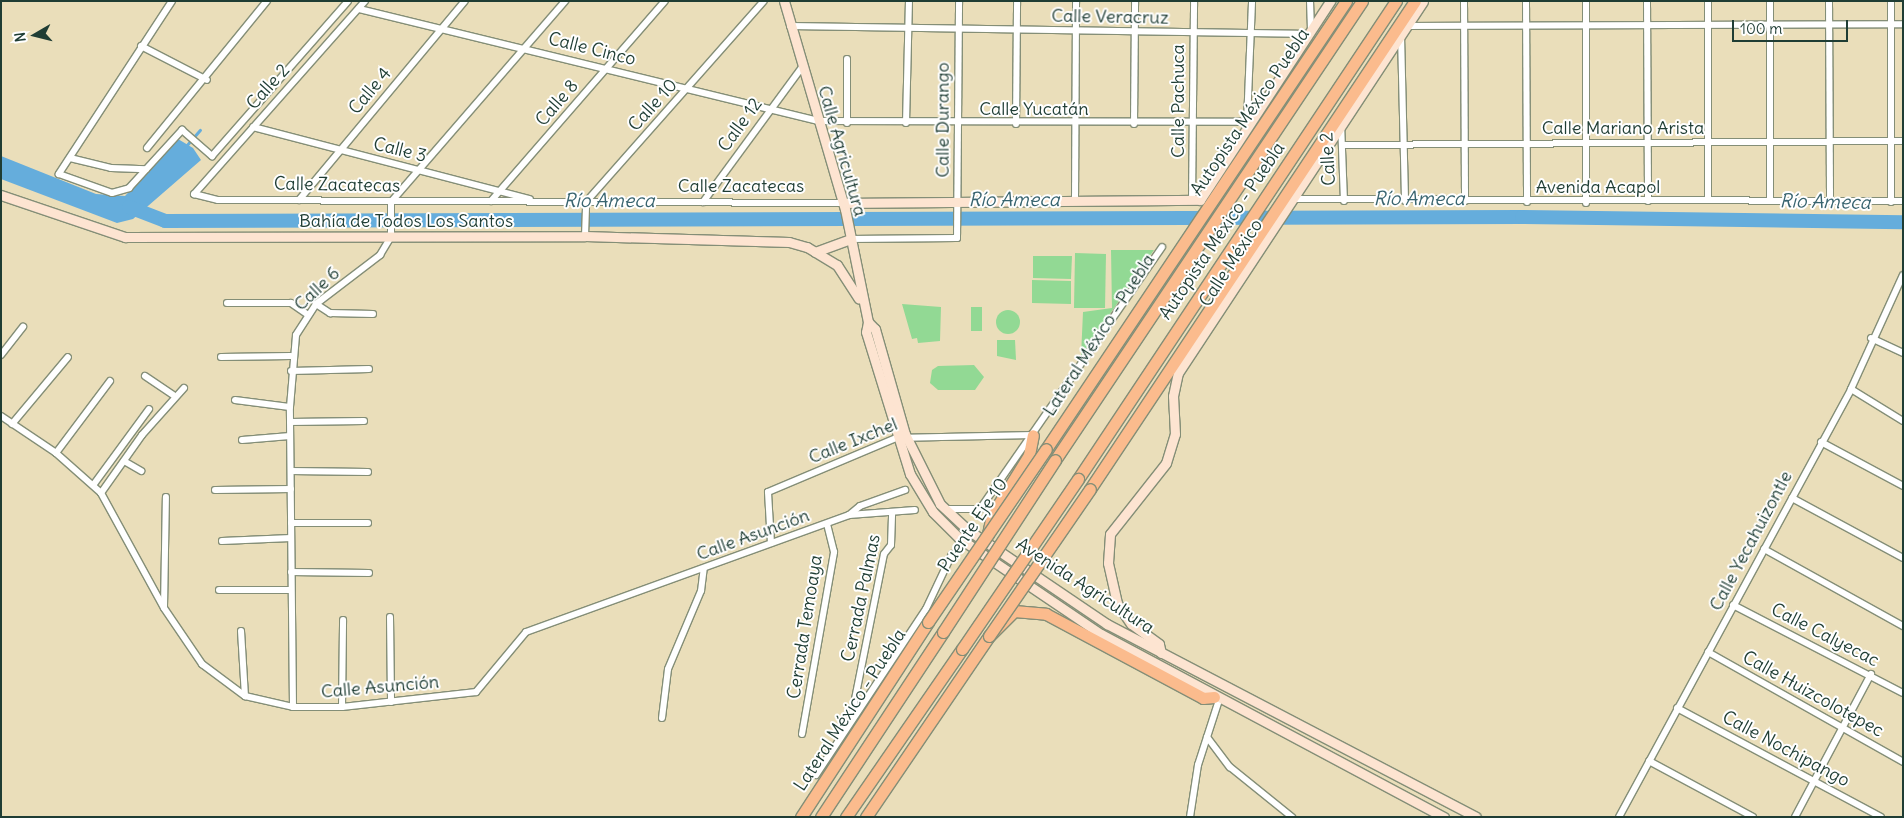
<!DOCTYPE html>
<meta charset="utf-8">
<style>
body{margin:0}
#map{position:relative;width:1904px;height:818px;overflow:hidden;background:#eadeba;font-family:Delius,sans-serif}
div>[style]{position:absolute}
.green>*{inset:0;background:#92d994}
.round{border-radius:50%}
.water>*{inset:0;background:#65addc}
.stream>*{height:2.5px;margin:-1.25px;padding:0 1.25px;transform-origin:1.25px;border-radius:1.25px;background:#65addc}
.river>*{height:14px;margin:-7px;padding:0 7px;transform-origin:7px;border-radius:7px;background:#65addc}
.roads{filter:drop-shadow(1px 0 #848e77) drop-shadow(-1px 0 #848e77) drop-shadow(0 1px #848e77) drop-shadow(0 -1px #848e77)}
.street>*{height:6px;margin:-3px;padding:0 3px;transform-origin:3px;border-radius:3px;background:#fff}
.secondary>*{height:9px;margin:-4.5px;padding:0 4.5px;transform-origin:4.5px;border-radius:4.5px;background:#fde4d1}
.highway>*{height:11px;margin:-5.5px;padding:0 5.5px;transform-origin:5.5px;border-radius:5.5px;background:#fbbb8d}
.bridges{filter:drop-shadow(1px 0 #848e77) drop-shadow(-1px 0 #848e77) drop-shadow(0 1px #848e77) drop-shadow(0 -1px #848e77)}
.highway-bridge>*{height:11px;margin:-5.5px;padding:0 5.5px;transform-origin:5.5px;border-radius:5.5px;background:#fbbb8d}
span{translate:-50% -50%;white-space:nowrap;text-align:center;line-height:1.15;-webkit-text-stroke:4px #fff;paint-order:stroke}
.street-label{font-size:18px;color:#1f3d34}
.water-label{font-size:19px;color:#38646f;font-style:italic}
.frame{position:absolute;inset:0;border:2px solid #1f3d34;pointer-events:none}
.north{position:absolute;left:10px;top:10px;width:50px;height:50px;-webkit-text-stroke:4px #fff;paint-order:stroke;rotate:262deg;font-size:14px;font-weight:700;line-height:20px;text-align:center;color:#1f3d34}
.north::after{content:'';display:block;margin:auto;width:18px;height:22px;background:#1f3d34;clip-path:polygon(50% 0,100% 100%,50% 72%,0 100%)}
.scale{position:absolute;left:1732px;top:20px;width:116px;height:22px;box-sizing:border-box;border:2px solid #1f3d34;border-top:0;padding-left:6px;font-size:15px;line-height:18px;white-space:nowrap;color:#1f3d34;-webkit-text-stroke:4px #fff;paint-order:stroke}
</style>
<div id="map">
<div class="green">
<div style="clip-path:polygon(1111px 250px,1154px 250px,1081px 356px,1083px 312px,1112px 308px)"></div>
<div style="clip-path:polygon(1075px 253px,1106px 254px,1105px 308px,1074px 308px)"></div>
<div style="clip-path:polygon(1033px 256px,1072px 256px,1071px 279px,1033px 278px)"></div>
<div style="clip-path:polygon(1032px 280px,1071px 281px,1071px 304px,1032px 303px)"></div>
<div style="clip-path:polygon(902px 304px,941px 307px,940px 341px,918px 343px,917px 338px,912px 339px)"></div>
<div style="clip-path:polygon(971px 307px,982px 307px,982px 331px,971px 331px)"></div>
<div class="round" style="left:996px;top:310px;width:24px;height:24px"></div>
<div style="clip-path:polygon(997px 340px,1015px 340px,1016px 360px,997px 356px)"></div>
<div style="clip-path:polygon(974px 365px,984px 377px,975px 390px,938px 390px,930px 383px,932px 370px,938px 366px)"></div>
</div>
<div class="water">
<div style="clip-path:polygon(178px 139px,193px 148px,201px 160px,133px 219px,117px 223px,1px 179px,1px 156px,96px 194px,125px 196px)"></div>
</div>
<div class="stream">
<div style="left:186px;top:146px;width:21px;rotate:-49deg"></div>
</div>
<div class="river">
<div style="left:129px;top:207px;width:39px;rotate:21deg"></div>
<div style="left:165px;top:221px;width:1357px;rotate:-0.17deg"></div>
<div style="left:1522px;top:217px;width:381px;rotate:0.8deg"></div>
</div>
<div class="roads">
<div class="street">
<div style="left:172px;top:1px;width:207px;rotate:123.2deg"></div>
<div style="left:59px;top:174px;width:56px;rotate:19.7deg"></div>
<div style="left:112px;top:193px;width:18px;rotate:-16deg"></div>
<div style="left:129px;top:188px;width:79px;rotate:-47.6deg"></div>
<div style="left:182px;top:130px;width:40px;rotate:41deg"></div>
<div style="left:212px;top:156px;width:206px;rotate:-48.7deg"></div>
<div style="left:365px;top:1px;width:258px;rotate:131.5deg"></div>
<div style="left:194px;top:194px;width:25px;rotate:14deg"></div>
<div style="left:218px;top:200px;width:625px;rotate:0.28deg"></div>
<div style="left:1310px;top:1px;width:29px;rotate:88deg"></div>
<div style="left:1464px;top:1px;width:200px;rotate:89.7deg"></div>
<div style="left:1526px;top:1px;width:201px;rotate:89.7deg"></div>
<div style="left:1647px;top:1px;width:200px;rotate:89.7deg"></div>
<div style="left:1708px;top:1px;width:199px;rotate:90deg"></div>
<div style="left:1770px;top:1px;width:199px;rotate:90deg"></div>
<div style="left:1829px;top:1px;width:200px;rotate:89.7deg"></div>
<div style="left:1891px;top:1px;width:201px;rotate:90deg"></div>
<div style="left:359px;top:9px;width:472px;rotate:13.7deg"></div>
<div style="left:818px;top:121px;width:432px;rotate:0.1deg"></div>
<div style="left:790px;top:26px;width:519px;rotate:0.88deg"></div>
<div style="left:1406px;top:26px;width:497px;rotate:-0.2deg"></div>
<div style="left:1401px;top:35px;width:166px;rotate:88.6deg"></div>
<div style="left:141px;top:46px;width:74px;rotate:27.3deg"></div>
<div style="left:1247px;top:122px;width:121px;rotate:-87.6deg"></div>
<div style="left:847px;top:123px;width:64px;rotate:-90deg"></div>
<div style="left:906px;top:123px;width:122px;rotate:-88.6deg"></div>
<div style="left:1341px;top:123px;width:78px;rotate:87.8deg"></div>
<div style="left:1016px;top:124px;width:123px;rotate:-89.5deg"></div>
<div style="left:1134px;top:124px;width:123px;rotate:-89.5deg"></div>
<div style="left:253px;top:127px;width:286px;rotate:14.6deg"></div>
<div style="left:1344px;top:145px;width:559px;rotate:-0.41deg"></div>
<div style="left:147px;top:148px;width:190px;rotate:-50.8deg"></div>
<div style="left:70px;top:158px;width:42px;rotate:13.7deg"></div>
<div style="left:111px;top:168px;width:35px;rotate:2deg"></div>
<div style="left:1293px;top:199px;width:610px;rotate:0.19deg"></div>
<div style="left:299px;top:200px;width:259px;rotate:-50.2deg"></div>
<div style="left:491px;top:201px;width:265px;rotate:-49deg"></div>
<div style="left:1075px;top:201px;width:200px;rotate:-89.7deg"></div>
<div style="left:1192px;top:201px;width:200px;rotate:-89.4deg"></div>
<div style="left:703px;top:202px;width:167px;rotate:-53.7deg"></div>
<div style="left:1586px;top:203px;width:202px;rotate:-90deg"></div>
<div style="left:585px;top:236px;width:34px;rotate:-88deg"></div>
<div style="left:586px;top:202px;width:268px;rotate:-48.5deg"></div>
<div style="left:850px;top:239px;width:107px;rotate:-0.5deg"></div>
<div style="left:957px;top:238px;width:237px;rotate:-89.5deg"></div>
<div style="left:227px;top:303px;width:64px"></div>
<div style="left:291px;top:303px;width:19px;rotate:35deg"></div>
<div style="left:316px;top:304px;width:17px;rotate:33deg"></div>
<div style="left:330px;top:313px;width:43px;rotate:1.3deg"></div>
<div style="left:1871px;top:338px;width:35px;rotate:25deg"></div>
<div style="left:1px;top:355px;width:36px;rotate:-52deg"></div>
<div style="left:221px;top:357px;width:70px;rotate:-0.8deg"></div>
<div style="left:291px;top:371px;width:78px;rotate:-1.5deg"></div>
<div style="left:145px;top:376px;width:34px;rotate:34deg"></div>
<div style="left:1851px;top:389px;width:61px;rotate:31.6deg"></div>
<div style="left:235px;top:400px;width:55px;rotate:7.3deg"></div>
<div style="left:1px;top:416px;width:66px;rotate:33.9deg"></div>
<div style="left:56px;top:453px;width:60px;rotate:41.6deg"></div>
<div style="left:101px;top:493px;width:131px;rotate:61.3deg"></div>
<div style="left:164px;top:608px;width:68px;rotate:55.8deg"></div>
<div style="left:202px;top:664px;width:54px;rotate:36.7deg"></div>
<div style="left:245px;top:696px;width:49px;rotate:12.9deg"></div>
<div style="left:293px;top:707px;width:49px"></div>
<div style="left:342px;top:707px;width:135px;rotate:-6.4deg"></div>
<div style="left:476px;top:692px;width:78px;rotate:-50.2deg"></div>
<div style="left:526px;top:632px;width:344px;rotate:-19.9deg"></div>
<div style="left:849px;top:515px;width:66px;rotate:-4.3deg"></div>
<div style="left:290px;top:422px;width:74px;rotate:-0.8deg"></div>
<div style="left:12px;top:424px;width:87px;rotate:-50.1deg"></div>
<div style="left:242px;top:440px;width:48px;rotate:-4.8deg"></div>
<div style="left:1821px;top:442px;width:93px;rotate:28.2deg"></div>
<div style="left:56px;top:453px;width:90px;rotate:-53.1deg"></div>
<div style="left:124px;top:461px;width:20px;rotate:30deg"></div>
<div style="left:291px;top:471px;width:77px;rotate:0.7deg"></div>
<div style="left:94px;top:484px;width:93px;rotate:-53.7deg"></div>
<div style="left:215px;top:490px;width:76px;rotate:-0.8deg"></div>
<div style="left:101px;top:493px;width:71px;rotate:-54.7deg"></div>
<div style="left:142px;top:435px;width:63px;rotate:-48.2deg"></div>
<div style="left:1792px;top:498px;width:126px;rotate:28.4deg"></div>
<div style="left:945px;top:509px;width:35px"></div>
<div style="left:980px;top:509px;width:319px;rotate:-55.2deg"></div>
<div style="left:849px;top:515px;width:14px;rotate:-39deg"></div>
<div style="left:860px;top:506px;width:48px;rotate:-19.6deg"></div>
<div style="left:291px;top:523px;width:77px"></div>
<div style="left:222px;top:541px;width:69px;rotate:-2.5deg"></div>
<div style="left:771px;top:543px;width:51px;rotate:-93.4deg"></div>
<div style="left:768px;top:492px;width:139px;rotate:-22.9deg"></div>
<div style="left:896px;top:438px;width:137px;rotate:-1.3deg"></div>
<div style="left:1764px;top:549px;width:159px;rotate:29deg"></div>
<div style="left:291px;top:572px;width:78px;rotate:0.7deg"></div>
<div style="left:219px;top:590px;width:72px"></div>
<div style="left:1733px;top:605px;width:191px;rotate:27.4deg"></div>
<div style="left:164px;top:607px;width:110px;rotate:-89deg"></div>
<div style="left:390px;top:617px;width:85px;rotate:89.3deg"></div>
<div style="left:241px;top:631px;width:65px;rotate:86.5deg"></div>
<div style="left:1708px;top:652px;width:224px;rotate:29.4deg"></div>
<div style="left:293px;top:707px;width:300px;rotate:-90.6deg"></div>
<div style="left:290px;top:407px;width:72px;rotate:-85.2deg"></div>
<div style="left:296px;top:335px;width:37px;rotate:-57deg"></div>
<div style="left:316px;top:304px;width:81px;rotate:-37.4deg"></div>
<div style="left:380px;top:255px;width:21px;rotate:-59deg"></div>
<div style="left:391px;top:237px;width:35px;rotate:-90deg"></div>
<div style="left:391px;top:202px;width:266px;rotate:-49.1deg"></div>
<div style="left:342px;top:707px;width:87px;rotate:-89.3deg"></div>
<div style="left:1677px;top:708px;width:231px;rotate:28.1deg"></div>
<div style="left:662px;top:718px;width:49px;rotate:-83deg"></div>
<div style="left:668px;top:669px;width:85px;rotate:-67.1deg"></div>
<div style="left:701px;top:591px;width:23px;rotate:-83deg"></div>
<div style="left:851px;top:719px;width:168px;rotate:-78.7deg"></div>
<div style="left:884px;top:554px;width:11px;rotate:-52deg"></div>
<div style="left:891px;top:545px;width:33px;rotate:-88deg"></div>
<div style="left:802px;top:734px;width:185px;rotate:-80deg"></div>
<div style="left:834px;top:552px;width:29px;rotate:-104deg"></div>
<div style="left:1207px;top:737px;width:38px;rotate:53deg"></div>
<div style="left:1230px;top:767px;width:80px;rotate:38.9deg"></div>
<div style="left:1649px;top:761px;width:118px;rotate:28.3deg"></div>
<div style="left:816px;top:775px;width:199px;rotate:-56.5deg"></div>
<div style="left:926px;top:609px;width:61px;rotate:-64.7deg"></div>
<div style="left:1190px;top:817px;width:53px;rotate:-81.3deg"></div>
<div style="left:1198px;top:765px;width:68px;rotate:-72.1deg"></div>
<div style="left:1619px;top:817px;width:487px;rotate:-61.5deg"></div>
<div style="left:1851px;top:389px;width:125px;rotate:-65.5deg"></div>
<div style="left:1795px;top:817px;width:162px;rotate:-62deg"></div>
</div>
<div class="secondary">
<div style="left:784px;top:1px;width:217px;rotate:73.7deg"></div>
<div style="left:845px;top:209px;width:115px;rotate:78.5deg"></div>
<div style="left:868px;top:322px;width:10px;rotate:45deg"></div>
<div style="left:875px;top:329px;width:109px;rotate:74.1deg"></div>
<div style="left:905px;top:434px;width:78px;rotate:63.4deg"></div>
<div style="left:940px;top:504px;width:38px;rotate:43deg"></div>
<div style="left:968px;top:530px;width:168px;rotate:34.1deg"></div>
<div style="left:1107px;top:624px;width:416px;rotate:27.6deg"></div>
<div style="left:1px;top:195px;width:131px;rotate:18.7deg"></div>
<div style="left:125px;top:237px;width:460px;rotate:-0.1deg"></div>
<div style="left:585px;top:236px;width:204px;rotate:1.7deg"></div>
<div style="left:789px;top:242px;width:19px;rotate:16deg"></div>
<div style="left:807px;top:247px;width:35px;rotate:31deg"></div>
<div style="left:837px;top:265px;width:40px;rotate:57.1deg"></div>
<div style="left:843px;top:203px;width:357px;rotate:-0.5deg"></div>
<div style="left:1200px;top:200px;width:238px;rotate:-56.8deg"></div>
<div style="left:815px;top:252px;width:37px;rotate:-20deg"></div>
<div style="left:868px;top:322px;width:10px;rotate:101deg"></div>
<div style="left:866px;top:332px;width:149px;rotate:72.8deg"></div>
<div style="left:910px;top:474px;width:44px;rotate:58.8deg"></div>
<div style="left:933px;top:512px;width:37px;rotate:45deg"></div>
<div style="left:959px;top:538px;width:171px;rotate:34.1deg"></div>
<div style="left:1101px;top:634px;width:389px;rotate:28.1deg"></div>
<div style="left:1161px;top:653px;width:9px;rotate:-103deg"></div>
<div style="left:1159px;top:644px;width:34px;rotate:-144deg"></div>
<div style="left:1131px;top:624px;width:25px;rotate:-124deg"></div>
<div style="left:1117px;top:603px;width:41px;rotate:-102.7deg"></div>
<div style="left:1108px;top:563px;width:29px;rotate:-86deg"></div>
<div style="left:1110px;top:534px;width:90px;rotate:-51.7deg"></div>
<div style="left:1166px;top:463px;width:30px;rotate:-73deg"></div>
<div style="left:1175px;top:434px;width:38px;rotate:-93deg"></div>
<div style="left:1173px;top:396px;width:24px;rotate:-78deg"></div>
<div style="left:1178px;top:373px;width:445px;rotate:-56.6deg"></div>
</div>
<div class="highway">
<div style="left:1046px;top:449px;width:539px;rotate:-56.19deg"></div>
<div style="left:1055px;top:460px;width:552px;rotate:-56.22deg"></div>
<div style="left:1078px;top:479px;width:574px;rotate:-56.37deg"></div>
<div style="left:1090px;top:489px;width:586px;rotate:-56.34deg"></div>
<div style="left:988px;top:534px;width:19px;rotate:-78deg"></div>
<div style="left:992px;top:515px;width:70px;rotate:-58.3deg"></div>
<div style="left:1029px;top:455px;width:20px;rotate:-79deg"></div>
<div style="left:801px;top:817px;width:233px;rotate:-56.9deg"></div>
<div style="left:821px;top:817px;width:222px;rotate:-56.6deg"></div>
<div style="left:846px;top:817px;width:204px;rotate:-55.4deg"></div>
<div style="left:866px;top:817px;width:219px;rotate:-55.8deg"></div>
<div style="left:989px;top:636px;width:35px;rotate:-45deg"></div>
<div style="left:1014px;top:611px;width:32px;rotate:5deg"></div>
<div style="left:1046px;top:614px;width:178px;rotate:28.1deg"></div>
<div style="left:1203px;top:698px;width:11px;rotate:-5deg"></div>
</div>
</div>
<div class="bridges">
<div class="highway-bridge">
<div style="left:928px;top:622px;width:209px;rotate:-55.7deg"></div>
<div style="left:943px;top:632px;width:205px;rotate:-56.9deg"></div>
<div style="left:989px;top:636px;width:178px;rotate:-55.5deg"></div>
<div style="left:962px;top:649px;width:206px;rotate:-55.7deg"></div>
</div>
</div>
<div class="street-label">
<span style="left:1110px;top:17px;rotate:1deg">Calle Veracruz</span>
<span style="left:592px;top:49px;rotate:14deg">Calle Cinco</span>
<span style="left:268px;top:87px;rotate:-48deg">Calle 2</span>
<span style="left:370px;top:91px;rotate:-50deg">Calle 4</span>
<span style="left:1178px;top:101px;rotate:-90deg">Calle Pachuca</span>
<span style="left:557px;top:103px;rotate:-49deg">Calle 8</span>
<span style="left:653px;top:105px;rotate:-48deg">Calle 10</span>
<span style="left:1034px;top:109px">Calle Yucatán</span>
<span style="left:1250px;top:112px;rotate:-56deg">Autopista México Puebla</span>
<span style="left:943px;top:120px;rotate:-90deg">Calle Durango</span>
<span style="left:740px;top:125px;rotate:-54deg">Calle 12</span>
<span style="left:1623px;top:128px">Calle Mariano Arista</span>
<span style="left:400px;top:150px;rotate:14deg">Calle 3</span>
<span style="left:842px;top:151px;rotate:74deg">Calle Agricultura</span>
<span style="left:1328px;top:159px;rotate:-93deg">Calle 2</span>
<span style="left:337px;top:185px;rotate:1deg">Calle Zacatecas</span>
<span style="left:741px;top:186px">Calle Zacatecas</span>
<span style="left:1598px;top:187px">Avenida Acapol</span>
<span style="left:406px;top:221px">Bahía de Todos Los Santos</span>
<span style="left:1222px;top:231px;rotate:-56deg">Autopista México - Puebla</span>
<span style="left:1231px;top:263px;rotate:-57deg">Calle México</span>
<span style="left:317px;top:289px;rotate:-43deg">Calle 6</span>
<span style="left:1099px;top:335px;rotate:-57deg">Lateral México - Puebla</span>
<span style="left:853px;top:441px;rotate:-22deg">Calle Ixchel</span>
<span style="left:973px;top:525px;rotate:-56deg">Puente Eje 10</span>
<span style="left:753px;top:535px;rotate:-20deg">Calle Asunción</span>
<span style="left:1751px;top:541px;rotate:-62deg">Calle Yecahuizontle</span>
<span style="left:1085px;top:586px;rotate:33deg">Avenida Agricultura</span>
<span style="left:861px;top:598px;rotate:-78deg">Cerrada Palmas</span>
<span style="left:805px;top:627px;rotate:-81deg">Cerrada Temoaya</span>
<span style="left:1825px;top:635px;rotate:27deg">Calle Calyecac</span>
<span style="left:380px;top:687px;rotate:-5deg">Calle Asunción</span>
<span style="left:1813px;top:694px;rotate:29deg">Calle Huizcolotepec</span>
<span style="left:850px;top:710px;rotate:-57deg">Lateral México - Puebla</span>
<span style="left:1786px;top:749px;rotate:28deg">Calle Nochipango</span>
</div>
<div class="water-label">
<span style="left:1419px;top:199px">Río Ameca</span>
<span style="left:1014px;top:200px">Río Ameca</span>
<span style="left:609px;top:201px">Río Ameca</span>
<span style="left:1825px;top:202px;rotate:1deg">Río Ameca</span>
</div>
<div class="frame"></div>
<div class="north">N</div>
<div class="scale">100 m</div>
</div>
